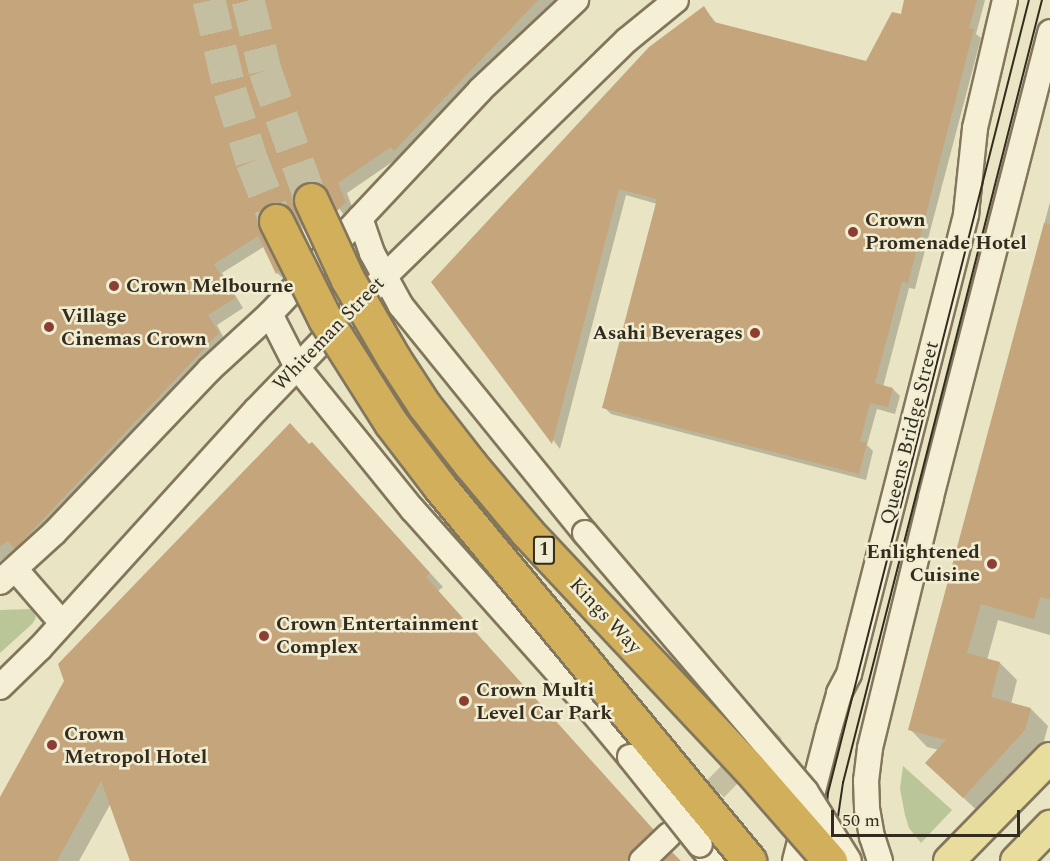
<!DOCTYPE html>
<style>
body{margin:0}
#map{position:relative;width:1050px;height:861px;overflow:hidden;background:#e9e4c3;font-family:Spectral,serif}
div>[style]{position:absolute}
.green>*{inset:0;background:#bac698}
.shadow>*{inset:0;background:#0003}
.building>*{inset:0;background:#c4a57c}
.minor-tunnel>*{height:24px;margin-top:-12px;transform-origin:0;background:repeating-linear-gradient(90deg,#c5bfa2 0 24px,transparent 0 36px)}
.highway-tunnel>*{height:33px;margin-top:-16.5px;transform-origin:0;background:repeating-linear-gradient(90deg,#c5bfa2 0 33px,transparent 0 49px)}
.roads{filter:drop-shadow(2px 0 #82765c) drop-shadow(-2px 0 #82765c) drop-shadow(0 2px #82765c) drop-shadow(0 -2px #82765c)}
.minor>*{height:24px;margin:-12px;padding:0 12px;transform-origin:12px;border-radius:12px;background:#f5f0d5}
.major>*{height:30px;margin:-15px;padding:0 15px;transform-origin:15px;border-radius:15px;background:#e9dd9e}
.tram>*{height:1.5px;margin:-0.75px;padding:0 0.75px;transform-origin:0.75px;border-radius:0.75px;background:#332b1e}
.bridges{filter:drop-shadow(2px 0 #82765c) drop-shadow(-2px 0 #82765c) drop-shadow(0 2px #82765c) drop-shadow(0 -2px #82765c)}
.minor-bridge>*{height:24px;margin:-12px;padding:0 12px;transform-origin:12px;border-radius:12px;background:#f5f0d5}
.highway-bridge>*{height:33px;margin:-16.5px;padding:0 16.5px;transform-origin:16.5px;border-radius:16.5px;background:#d1af5b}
.dots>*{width:16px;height:16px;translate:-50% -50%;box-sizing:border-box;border:3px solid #f1edd2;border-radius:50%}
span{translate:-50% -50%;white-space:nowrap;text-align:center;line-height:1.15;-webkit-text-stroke:5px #f1edd2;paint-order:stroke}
.shield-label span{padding:2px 4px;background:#f1edd2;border:2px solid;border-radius:4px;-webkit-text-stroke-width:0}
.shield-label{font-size:18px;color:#332b1e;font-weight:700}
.poi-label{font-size:20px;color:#332b1e;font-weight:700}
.left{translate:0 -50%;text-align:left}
.right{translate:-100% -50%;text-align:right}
.street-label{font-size:20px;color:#332b1e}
.scale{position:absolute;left:831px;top:810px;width:189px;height:27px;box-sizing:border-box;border:3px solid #332b1e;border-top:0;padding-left:8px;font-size:18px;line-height:21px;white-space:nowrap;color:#332b1e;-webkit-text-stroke:4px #f1edd2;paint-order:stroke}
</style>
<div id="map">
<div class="green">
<div style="clip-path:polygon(33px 609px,36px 618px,32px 624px,0 653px,0 610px)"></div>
<div style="clip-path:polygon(903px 766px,952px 810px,921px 843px,909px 828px,905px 815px,900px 789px)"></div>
</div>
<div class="shadow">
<div style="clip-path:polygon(0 0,556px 0,404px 159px,401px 156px,347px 193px,354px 212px,347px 219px,327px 192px,323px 190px,303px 218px,314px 246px,293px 213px,287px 211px,287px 282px,277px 273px,265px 246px,222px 273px,243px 308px,217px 325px,227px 344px,25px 558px,17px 550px,0 561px)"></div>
<div style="clip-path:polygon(906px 0,985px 0,976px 34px,981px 38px,919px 273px,915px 289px,909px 288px,883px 387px,893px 389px,900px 396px,895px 414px,877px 409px,867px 445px,873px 451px,866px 480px,611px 414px,604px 407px,657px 204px,626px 195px,560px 449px,433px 282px,704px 8px,717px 24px,867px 63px,902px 16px)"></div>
<div style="clip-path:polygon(1050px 202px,1050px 635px,998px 620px,987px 660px,1000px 663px,1017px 680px,1011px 704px,1031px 709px,1048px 726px,1042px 748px,981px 814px,944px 780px,939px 750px,927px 747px,910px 729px)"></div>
<div style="clip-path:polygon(312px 444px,443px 587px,438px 591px,666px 845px,651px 861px,132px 861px,111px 803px,79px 861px,0 861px,0 800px)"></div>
</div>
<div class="building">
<div style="clip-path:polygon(0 0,538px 0,394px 151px,391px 147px,338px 183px,346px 202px,337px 211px,321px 184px,312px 181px,304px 183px,296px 189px,292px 198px,294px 207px,307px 242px,287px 206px,277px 202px,267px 205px,261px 210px,257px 219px,259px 229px,280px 270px,276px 274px,258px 236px,214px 264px,235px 298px,208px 315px,219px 333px,15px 549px,8px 541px,0 546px)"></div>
<div style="clip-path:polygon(904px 0,977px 0,969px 28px,974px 29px,908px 283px,902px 282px,875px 383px,893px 388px,888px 407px,870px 403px,860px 441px,867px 443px,859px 474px,602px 408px,657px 199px,619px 189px,552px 444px,431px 282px,649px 47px,704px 6px,714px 22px,866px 61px,892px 12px,901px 14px)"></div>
<div style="clip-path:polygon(1044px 223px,1050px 224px,1050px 599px,1040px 597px,1034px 619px,981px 604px,967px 653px,1000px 662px,991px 697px,1031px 708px,1025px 730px,963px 798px,925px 763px,946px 740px,908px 730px)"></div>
<div style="clip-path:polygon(290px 423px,309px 444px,312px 442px,430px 573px,426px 577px,654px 830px,632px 851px,628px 861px,130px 861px,101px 781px,57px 861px,0 861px,0 797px,64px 681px,58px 664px)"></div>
<div style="clip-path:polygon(672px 852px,681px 861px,663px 861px)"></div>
</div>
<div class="minor-tunnel">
<div style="left:690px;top:815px;width:119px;rotate:-45.7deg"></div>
</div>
<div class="highway-tunnel">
<div style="left:209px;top:0;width:93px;rotate:77deg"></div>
<div style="left:230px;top:91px;width:73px;rotate:72.6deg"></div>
<div style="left:252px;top:161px;width:65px;rotate:68.2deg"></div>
<div style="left:248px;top:0;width:72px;rotate:76.3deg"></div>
<div style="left:265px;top:70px;width:138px;rotate:70.5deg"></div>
</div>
<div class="roads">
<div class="minor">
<div style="left:360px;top:218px;width:37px;rotate:71deg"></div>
<div style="left:372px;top:253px;width:60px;rotate:61.3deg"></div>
<div style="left:401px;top:306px;width:292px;rotate:51deg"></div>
<div style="left:270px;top:314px;width:59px;rotate:63deg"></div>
<div style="left:297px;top:367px;width:184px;rotate:51deg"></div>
<div style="left:413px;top:510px;width:259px;rotate:48.3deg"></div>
<div style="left:585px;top:703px;width:70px;rotate:50.2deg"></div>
<div style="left:16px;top:570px;width:70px;rotate:49deg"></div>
<div style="left:0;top:582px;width:73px;rotate:-42.2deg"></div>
<div style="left:54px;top:533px;width:226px;rotate:-46.4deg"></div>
<div style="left:210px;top:369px;width:81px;rotate:-42.5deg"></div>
<div style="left:270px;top:314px;width:307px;rotate:-46.8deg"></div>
<div style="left:480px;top:90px;width:132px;rotate:-43.2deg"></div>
<div style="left:0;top:687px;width:56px;rotate:-44.3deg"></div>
<div style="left:40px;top:648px;width:321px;rotate:-47.8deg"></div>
<div style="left:256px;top:410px;width:185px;rotate:-46.1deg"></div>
<div style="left:384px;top:277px;width:339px;rotate:-44.3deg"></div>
<div style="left:627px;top:40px;width:63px;rotate:-39.2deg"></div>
<div style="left:700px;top:845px;width:21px;rotate:51deg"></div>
<div style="left:642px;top:861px;width:37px;rotate:-44deg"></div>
<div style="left:795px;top:861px;width:136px;rotate:-75.6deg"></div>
<div style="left:829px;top:729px;width:37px;rotate:-74deg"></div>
<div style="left:839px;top:693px;width:21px;rotate:-62deg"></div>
<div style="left:849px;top:674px;width:475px;rotate:-75.7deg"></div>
<div style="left:966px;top:214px;width:86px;rotate:-84deg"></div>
<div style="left:975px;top:128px;width:131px;rotate:-76.8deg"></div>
<div style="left:880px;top:861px;width:25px;rotate:-108deg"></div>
<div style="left:872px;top:837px;width:29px;rotate:-100deg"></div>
<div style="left:867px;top:808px;width:27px;rotate:-92deg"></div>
<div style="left:866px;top:781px;width:33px;rotate:-83deg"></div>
<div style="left:870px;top:748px;width:258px;rotate:-76.3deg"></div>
<div style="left:931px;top:497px;width:480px;rotate:-75.6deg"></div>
</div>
<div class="major">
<div style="left:949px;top:861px;width:144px;rotate:-45.6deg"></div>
<div style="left:1016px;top:861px;width:49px;rotate:-45.8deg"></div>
</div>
</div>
<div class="tram">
<div style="left:822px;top:861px;width:68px;rotate:-85deg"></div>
<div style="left:828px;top:793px;width:818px;rotate:-75.78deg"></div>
<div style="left:835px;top:861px;width:24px;rotate:-90deg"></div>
<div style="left:835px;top:837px;width:55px;rotate:-81.6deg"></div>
<div style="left:843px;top:783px;width:808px;rotate:-75.74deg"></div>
</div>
<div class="bridges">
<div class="minor-bridge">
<div style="left:585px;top:533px;width:340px;rotate:49.5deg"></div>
<div style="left:806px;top:792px;width:81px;rotate:58.1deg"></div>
<div style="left:630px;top:757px;width:112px;rotate:51.5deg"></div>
</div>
<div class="highway-bridge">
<div style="left:311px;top:200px;width:88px;rotate:65.2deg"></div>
<div style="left:348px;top:280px;width:91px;rotate:59.8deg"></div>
<div style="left:394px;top:359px;width:55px;rotate:56.9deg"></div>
<div style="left:424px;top:405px;width:75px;rotate:52.1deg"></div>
<div style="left:470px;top:464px;width:89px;rotate:50deg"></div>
<div style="left:527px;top:532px;width:323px;rotate:46.8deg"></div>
<div style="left:748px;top:767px;width:125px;rotate:48.9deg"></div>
<div style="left:276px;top:221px;width:110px;rotate:63.4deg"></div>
<div style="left:325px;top:319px;width:123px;rotate:57.6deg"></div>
<div style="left:391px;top:423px;width:81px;rotate:52.6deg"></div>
<div style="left:440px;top:487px;width:485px;rotate:50.4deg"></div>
</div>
</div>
<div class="dots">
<div style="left:853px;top:232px;background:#8b3e31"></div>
<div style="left:114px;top:286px;background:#8b3e31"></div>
<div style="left:49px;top:327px;background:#8b3e31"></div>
<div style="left:755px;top:333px;background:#8b3e31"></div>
<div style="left:992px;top:564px;background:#8b3e31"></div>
<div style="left:264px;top:636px;background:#8b3e31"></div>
<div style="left:464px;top:701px;background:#8b3e31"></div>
<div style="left:52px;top:745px;background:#8b3e31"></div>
</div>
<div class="shield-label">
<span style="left:544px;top:550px">1</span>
</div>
<div class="poi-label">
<span class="left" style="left:865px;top:232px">Crown<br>Promenade Hotel</span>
<span class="left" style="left:126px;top:286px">Crown Melbourne</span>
<span class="left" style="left:61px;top:328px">Village<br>Cinemas Crown</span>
<span class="right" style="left:743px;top:333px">Asahi Beverages</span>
<span class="right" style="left:980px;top:564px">Enlightened<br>Cuisine</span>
<span class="left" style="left:276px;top:636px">Crown Entertainment<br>Complex</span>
<span class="left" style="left:476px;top:702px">Crown Multi<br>Level Car Park</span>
<span class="left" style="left:64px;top:746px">Crown<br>Metropol Hotel</span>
</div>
<div class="street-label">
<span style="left:329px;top:334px;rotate:-46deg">Whiteman Street</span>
<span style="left:910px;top:433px;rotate:-76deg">Queens Bridge Street</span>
<span style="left:605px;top:616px;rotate:47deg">Kings Way</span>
</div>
<div class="scale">50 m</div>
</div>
